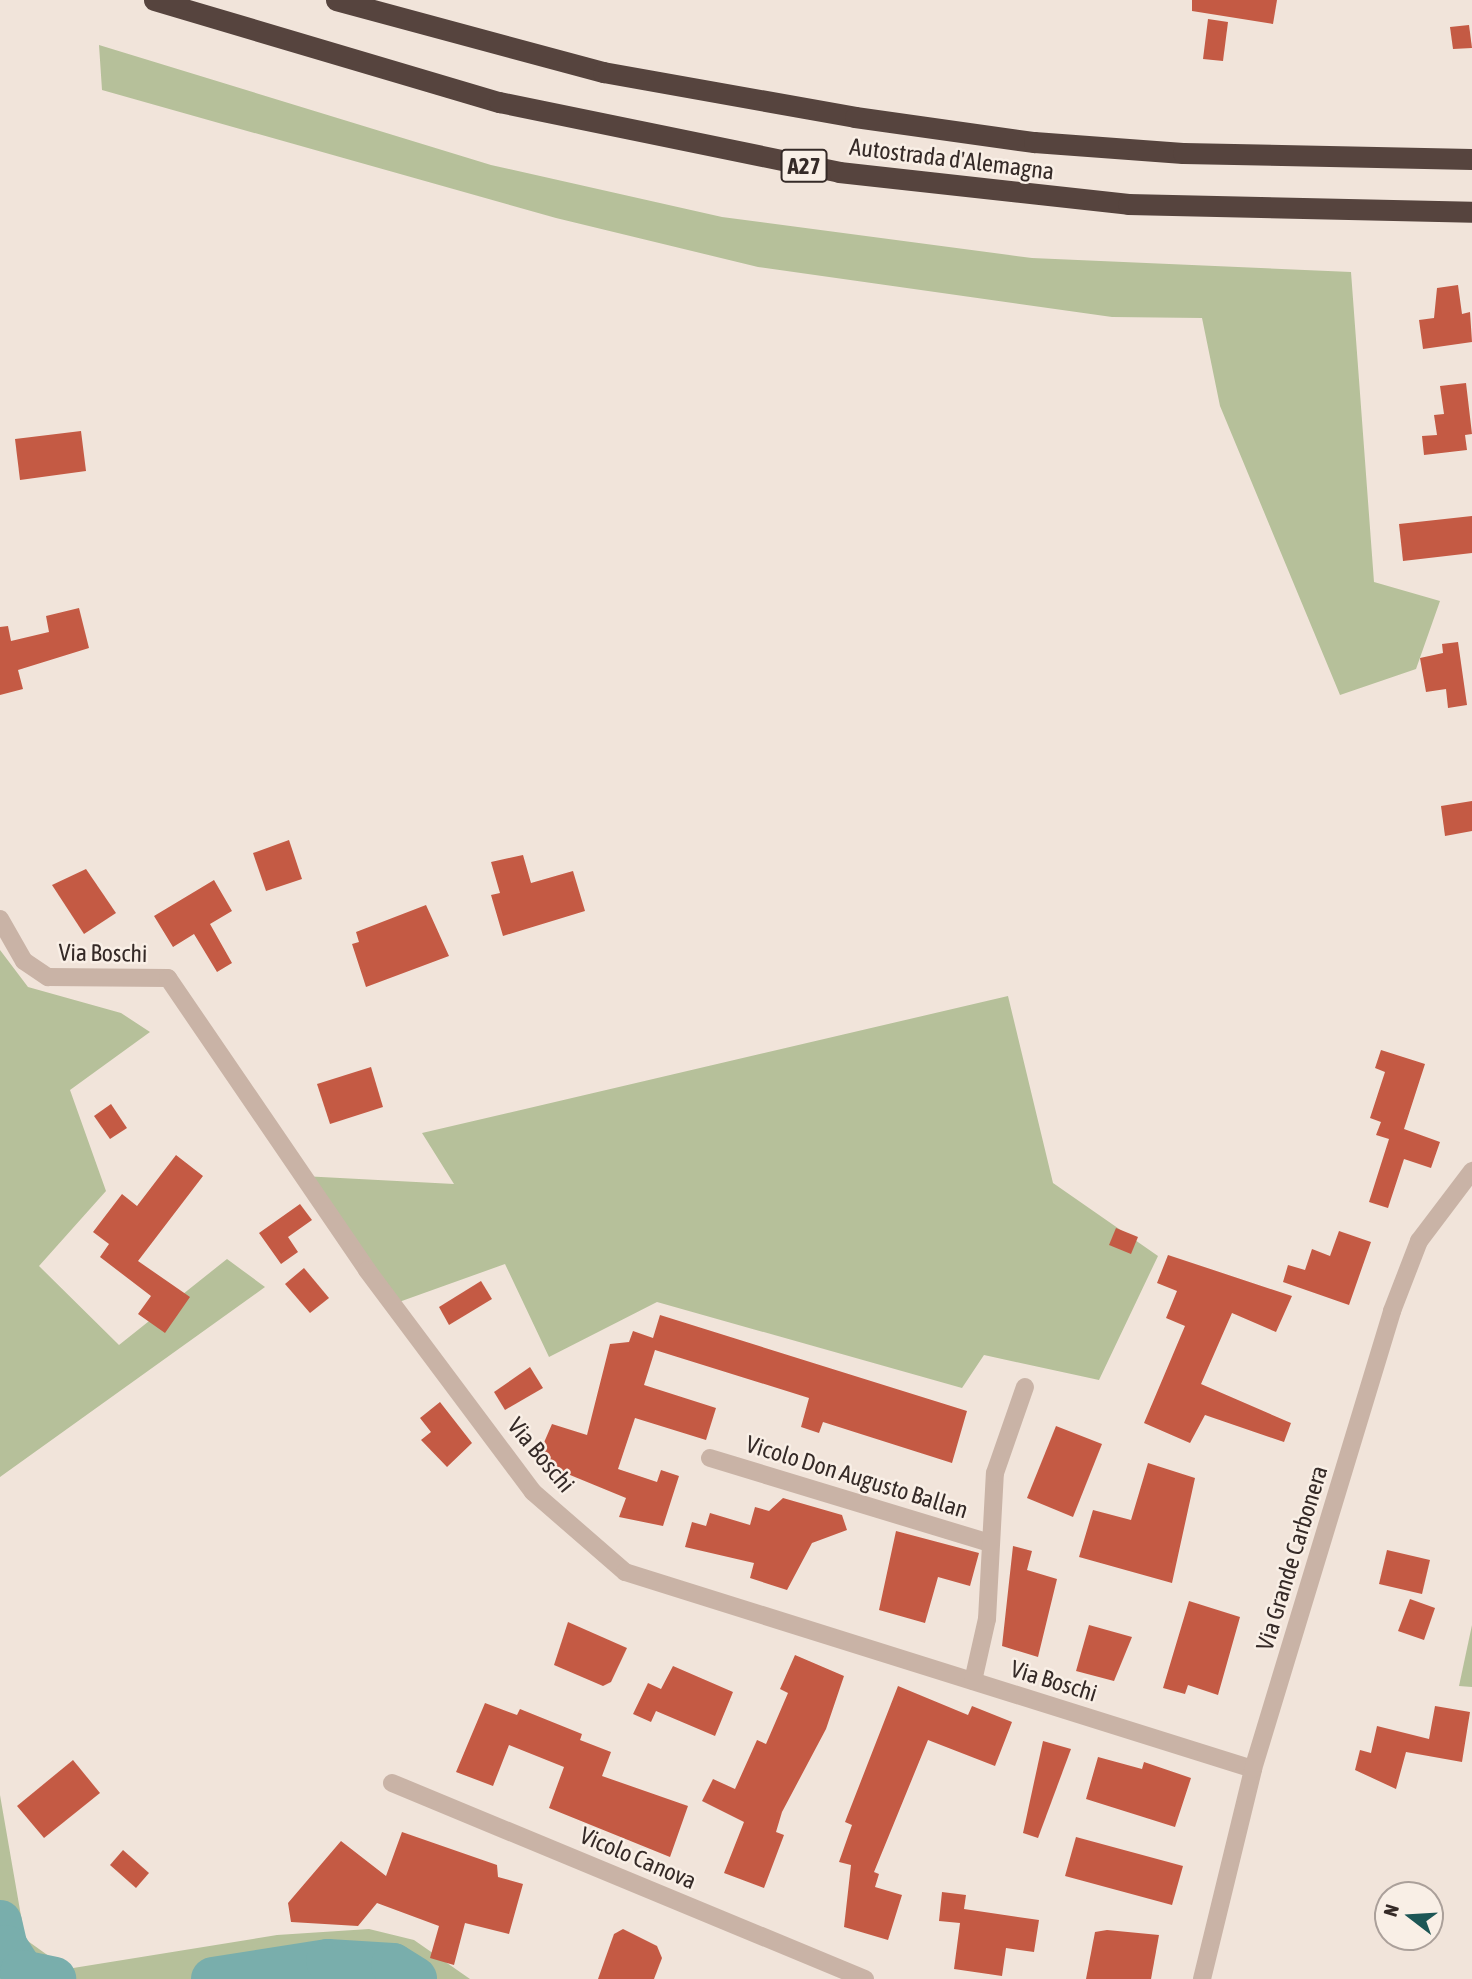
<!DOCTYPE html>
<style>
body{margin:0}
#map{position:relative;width:1472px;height:1979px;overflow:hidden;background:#f1e4da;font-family:"Asap Condensed",sans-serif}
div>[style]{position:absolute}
.green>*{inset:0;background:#b6c09a}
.river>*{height:44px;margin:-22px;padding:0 22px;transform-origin:22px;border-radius:22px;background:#79aeac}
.building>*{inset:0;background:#c45a44}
.minor>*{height:18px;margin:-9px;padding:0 9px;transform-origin:9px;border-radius:9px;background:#c9b3a6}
.motorway>*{height:21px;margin:-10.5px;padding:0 10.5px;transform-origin:10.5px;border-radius:10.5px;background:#56443e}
span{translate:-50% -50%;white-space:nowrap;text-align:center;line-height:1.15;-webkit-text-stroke:5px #f9efe6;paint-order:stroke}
.shield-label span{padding:2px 5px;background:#f9efe6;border:2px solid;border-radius:5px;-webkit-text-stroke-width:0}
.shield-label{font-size:23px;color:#352a27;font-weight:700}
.street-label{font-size:24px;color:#352a27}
.north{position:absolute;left:1374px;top:1881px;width:70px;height:70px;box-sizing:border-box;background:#f9efe6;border:2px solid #aba09a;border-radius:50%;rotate:287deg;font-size:19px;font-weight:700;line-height:28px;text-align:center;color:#352a27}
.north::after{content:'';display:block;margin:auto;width:24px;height:32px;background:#1d5655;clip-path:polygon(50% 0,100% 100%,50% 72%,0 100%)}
</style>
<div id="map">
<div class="green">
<div style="clip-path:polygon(99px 45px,491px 165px,722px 217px,1032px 258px,1351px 272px,1374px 582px,1440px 601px,1416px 669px,1340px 695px,1220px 406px,1202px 318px,1112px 317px,758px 267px,556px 218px,102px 90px)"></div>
<div style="clip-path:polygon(0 950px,28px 987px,121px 1013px,150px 1032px,70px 1090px,106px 1191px,39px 1266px,119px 1345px,227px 1259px,265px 1287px,0 1477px)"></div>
<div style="clip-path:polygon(1008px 996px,1053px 1183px,1158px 1256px,1099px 1380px,984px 1355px,962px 1388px,657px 1302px,549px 1357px,505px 1264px,399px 1302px,302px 1176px,454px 1184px,422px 1133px)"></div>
<div style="clip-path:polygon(1472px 1625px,1472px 1687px,1459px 1686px)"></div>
<div style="clip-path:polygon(0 1795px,25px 1939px,67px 1969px,277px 1935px,369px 1929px,414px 1940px,470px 1979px,0 1979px)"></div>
</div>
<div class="river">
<div style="left:0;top:1922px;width:26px;rotate:77deg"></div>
<div style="left:6px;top:1947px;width:30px;rotate:57deg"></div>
<div style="left:22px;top:1972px;width:33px;rotate:12deg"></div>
<div style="left:213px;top:1979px;width:116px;rotate:-8.9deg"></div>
<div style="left:328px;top:1961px;width:65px;rotate:3.5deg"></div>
<div style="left:393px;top:1965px;width:26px;rotate:32deg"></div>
</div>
<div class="building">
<div style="clip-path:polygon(1192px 0,1277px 0,1273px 24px,1192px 11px)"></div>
<div style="clip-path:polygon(1208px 19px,1228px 22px,1223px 61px,1203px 59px)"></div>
<div style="clip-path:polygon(1469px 25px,1472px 48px,1453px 49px,1450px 27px)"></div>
<div style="clip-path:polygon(1458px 285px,1462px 314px,1470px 312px,1472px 342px,1423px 349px,1419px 320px,1434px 318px,1437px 288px)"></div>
<div style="clip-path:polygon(1466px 383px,1472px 434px,1465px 435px,1467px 450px,1424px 455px,1422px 436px,1437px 435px,1434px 415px,1444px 414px,1440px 386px)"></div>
<div style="clip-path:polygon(81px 431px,86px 471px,20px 480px,15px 439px)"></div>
<div style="clip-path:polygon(1472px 516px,1472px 553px,1403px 561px,1399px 524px)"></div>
<div style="clip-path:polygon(79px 608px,89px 648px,18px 670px,23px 689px,0 695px,0 627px,8px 626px,11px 641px,49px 632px,46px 616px)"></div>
<div style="clip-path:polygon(1458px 642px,1467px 705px,1448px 708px,1446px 689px,1426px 692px,1420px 658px,1443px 653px,1442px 644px)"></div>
<div style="clip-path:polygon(1472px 801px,1472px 831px,1445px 836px,1441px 806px)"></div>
<div style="clip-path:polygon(289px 840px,302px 879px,266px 891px,253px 853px)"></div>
<div style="clip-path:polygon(523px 855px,531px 883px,573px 871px,585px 911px,503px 936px,491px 895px,500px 893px,491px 862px)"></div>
<div style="clip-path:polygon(86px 869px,116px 913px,84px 934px,52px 885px)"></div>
<div style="clip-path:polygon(214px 880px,232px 911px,210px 924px,232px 963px,217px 972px,194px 934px,173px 947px,154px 916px)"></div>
<div style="clip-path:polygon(426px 905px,449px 956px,366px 987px,352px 944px,359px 942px,356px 932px)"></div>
<div style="clip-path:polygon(1381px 1050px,1425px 1064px,1404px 1129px,1440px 1142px,1431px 1168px,1404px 1159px,1388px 1208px,1369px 1202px,1389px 1139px,1376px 1135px,1381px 1122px,1370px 1118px,1385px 1072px,1375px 1068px)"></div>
<div style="clip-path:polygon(371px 1067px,383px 1107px,330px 1124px,317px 1084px)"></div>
<div style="clip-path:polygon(111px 1104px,127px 1128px,110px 1139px,94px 1116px)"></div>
<div style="clip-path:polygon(176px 1155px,203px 1176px,138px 1261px,190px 1297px,165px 1333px,138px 1314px,151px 1296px,100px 1257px,109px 1244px,93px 1232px,122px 1194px,137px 1206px)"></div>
<div style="clip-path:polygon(300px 1204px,312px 1220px,288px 1237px,298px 1252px,281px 1264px,259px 1233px)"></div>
<div style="clip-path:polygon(1116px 1228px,1138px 1237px,1131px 1254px,1109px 1245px)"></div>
<div style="clip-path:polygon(1339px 1231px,1371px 1242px,1349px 1305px,1283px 1282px,1288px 1265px,1305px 1270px,1312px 1249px,1330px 1256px)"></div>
<div style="clip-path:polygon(1168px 1255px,1292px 1296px,1276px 1332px,1232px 1313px,1201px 1384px,1291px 1423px,1284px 1442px,1205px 1415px,1190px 1443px,1144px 1423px,1185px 1326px,1166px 1318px,1177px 1291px,1157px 1283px)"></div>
<div style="clip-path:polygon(304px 1268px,329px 1298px,310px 1313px,285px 1284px)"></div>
<div style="clip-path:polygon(481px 1281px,492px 1299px,449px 1325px,439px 1307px)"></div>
<div style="clip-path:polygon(660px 1315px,967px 1411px,952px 1463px,823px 1422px,819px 1433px,801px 1427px,809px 1398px,655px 1350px,644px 1385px,716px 1408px,706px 1440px,635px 1418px,618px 1469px,657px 1482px,661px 1470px,679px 1476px,663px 1526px,619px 1517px,626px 1498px,536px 1461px,552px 1424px,587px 1435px,610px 1344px,629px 1342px,633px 1331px,653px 1338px)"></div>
<div style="clip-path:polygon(530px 1367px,543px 1388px,505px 1410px,494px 1392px)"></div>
<div style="clip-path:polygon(440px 1402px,472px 1443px,447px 1467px,421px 1440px,431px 1432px,420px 1418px)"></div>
<div style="clip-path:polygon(1056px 1426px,1102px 1444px,1073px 1517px,1027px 1498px)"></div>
<div style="clip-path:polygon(1148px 1463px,1195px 1478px,1172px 1583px,1079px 1557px,1093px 1510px,1131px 1520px)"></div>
<div style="clip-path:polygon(783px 1498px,842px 1515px,847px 1530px,812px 1543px,787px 1590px,750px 1578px,754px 1563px,685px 1547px,692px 1522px,706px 1526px,710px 1513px,750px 1525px,755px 1507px,769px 1511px)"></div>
<div style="clip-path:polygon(896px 1531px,979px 1553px,970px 1586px,938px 1577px,925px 1623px,879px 1610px)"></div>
<div style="clip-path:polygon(1013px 1546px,1032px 1551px,1027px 1570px,1057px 1579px,1038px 1657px,1002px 1646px)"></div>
<div style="clip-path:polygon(1387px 1550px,1430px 1560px,1422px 1594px,1379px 1584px)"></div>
<div style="clip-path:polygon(1410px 1599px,1435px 1608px,1424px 1640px,1398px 1631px)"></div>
<div style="clip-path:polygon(1189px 1601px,1240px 1617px,1218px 1695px,1188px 1685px,1185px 1694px,1163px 1688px)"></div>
<div style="clip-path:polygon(568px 1622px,627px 1648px,611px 1682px,603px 1686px,554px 1665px)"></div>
<div style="clip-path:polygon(1089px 1625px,1132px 1637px,1114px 1681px,1076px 1671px)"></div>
<div style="clip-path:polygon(795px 1655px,844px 1676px,826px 1729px,782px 1812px,776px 1832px,784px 1835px,764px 1888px,724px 1873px,744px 1822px,702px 1801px,713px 1779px,735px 1789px,757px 1740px,766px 1744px,788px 1693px,780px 1689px)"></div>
<div style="clip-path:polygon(673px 1666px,733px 1692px,715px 1736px,656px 1711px,651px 1722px,633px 1714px,648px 1683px,661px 1689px)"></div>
<div style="clip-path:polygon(898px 1686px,968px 1715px,972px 1706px,1012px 1722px,995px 1766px,928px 1740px,874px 1872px,879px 1874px,875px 1887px,902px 1895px,888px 1940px,844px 1927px,851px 1865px,839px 1862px,852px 1825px,845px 1822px)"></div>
<div style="clip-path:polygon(485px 1703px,517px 1715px,520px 1709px,582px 1734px,580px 1740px,611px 1752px,602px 1776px,688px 1806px,670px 1857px,549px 1808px,564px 1767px,509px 1745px,493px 1786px,456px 1772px)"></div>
<div style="clip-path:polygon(1435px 1706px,1470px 1712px,1462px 1762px,1406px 1752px,1396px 1789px,1355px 1770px,1360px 1750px,1371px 1753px,1377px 1726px,1429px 1739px)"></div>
<div style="clip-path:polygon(1043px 1741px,1071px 1749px,1038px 1838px,1023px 1833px)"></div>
<div style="clip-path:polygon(1098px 1757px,1142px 1769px,1144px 1762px,1191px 1778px,1175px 1827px,1086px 1799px)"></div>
<div style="clip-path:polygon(73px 1760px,100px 1793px,44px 1838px,17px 1806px)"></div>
<div style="clip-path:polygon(402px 1832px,497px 1865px,498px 1877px,523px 1884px,509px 1934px,465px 1923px,454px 1965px,430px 1958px,439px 1926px,377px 1903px,358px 1926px,291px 1922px,288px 1903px,341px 1841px,386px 1876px)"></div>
<div style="clip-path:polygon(1076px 1837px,1183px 1866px,1172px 1905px,1065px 1876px)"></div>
<div style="clip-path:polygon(123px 1850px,149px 1873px,136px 1888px,110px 1865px)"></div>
<div style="clip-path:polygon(942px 1892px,966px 1895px,964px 1909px,1039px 1920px,1034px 1952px,1006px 1948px,1002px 1976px,954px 1969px,960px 1923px,939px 1921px)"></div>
<div style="clip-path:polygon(623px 1929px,657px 1946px,662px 1958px,654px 1979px,598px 1979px,614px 1934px)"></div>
<div style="clip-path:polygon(1107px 1930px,1159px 1935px,1151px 1979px,1086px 1979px,1095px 1932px)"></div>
</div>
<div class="minor">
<div style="left:0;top:919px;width:48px;rotate:60.3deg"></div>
<div style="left:24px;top:961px;width:29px;rotate:34deg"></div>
<div style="left:48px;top:977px;width:120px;rotate:0.5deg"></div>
<div style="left:168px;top:978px;width:353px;rotate:55.7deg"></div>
<div style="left:367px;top:1270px;width:277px;rotate:53.2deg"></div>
<div style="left:533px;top:1492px;width:122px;rotate:41deg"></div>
<div style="left:625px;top:1572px;width:658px;rotate:17.42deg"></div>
<div style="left:710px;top:1458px;width:292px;rotate:16.9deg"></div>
<div style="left:973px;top:1681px;width:64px;rotate:-77.3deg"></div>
<div style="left:987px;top:1619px;width:146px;rotate:-86.9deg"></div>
<div style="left:995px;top:1473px;width:91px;rotate:-70.8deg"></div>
<div style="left:392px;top:1783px;width:512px;rotate:22.51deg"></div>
<div style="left:1202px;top:1979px;width:216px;rotate:-76.3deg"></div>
<div style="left:1253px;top:1769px;width:479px;rotate:-73.1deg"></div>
<div style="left:1392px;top:1311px;width:75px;rotate:-68.9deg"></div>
<div style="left:1419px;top:1241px;width:88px;rotate:-52.9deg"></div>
</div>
<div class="motorway">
<div style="left:154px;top:0;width:360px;rotate:16.5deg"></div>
<div style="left:499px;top:102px;width:347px;rotate:11.6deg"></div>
<div style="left:839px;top:172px;width:291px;rotate:6.3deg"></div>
<div style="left:1128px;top:204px;width:344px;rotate:1.3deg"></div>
<div style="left:336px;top:0;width:277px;rotate:15.1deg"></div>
<div style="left:603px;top:72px;width:256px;rotate:10.1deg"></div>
<div style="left:855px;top:117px;width:181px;rotate:8deg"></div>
<div style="left:1034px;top:142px;width:149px;rotate:4.2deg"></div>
<div style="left:1183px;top:153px;width:289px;rotate:1.2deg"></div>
</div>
<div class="shield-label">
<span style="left:804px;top:166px">A27</span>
</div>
<div class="street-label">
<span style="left:952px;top:159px;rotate:7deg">Autostrada d'Alemagna</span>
<span style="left:103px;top:953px;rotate:1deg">Via Boschi</span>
<span style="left:541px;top:1455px;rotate:50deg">Via Boschi</span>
<span style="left:857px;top:1477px;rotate:17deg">Vicolo Don Augusto Ballan</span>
<span style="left:1292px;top:1558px;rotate:-73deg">Via Grande Carbonera</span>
<span style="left:1054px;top:1681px;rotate:17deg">Via Boschi</span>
<span style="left:638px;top:1858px;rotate:23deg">Vicolo Canova</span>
</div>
<div class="north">N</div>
</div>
